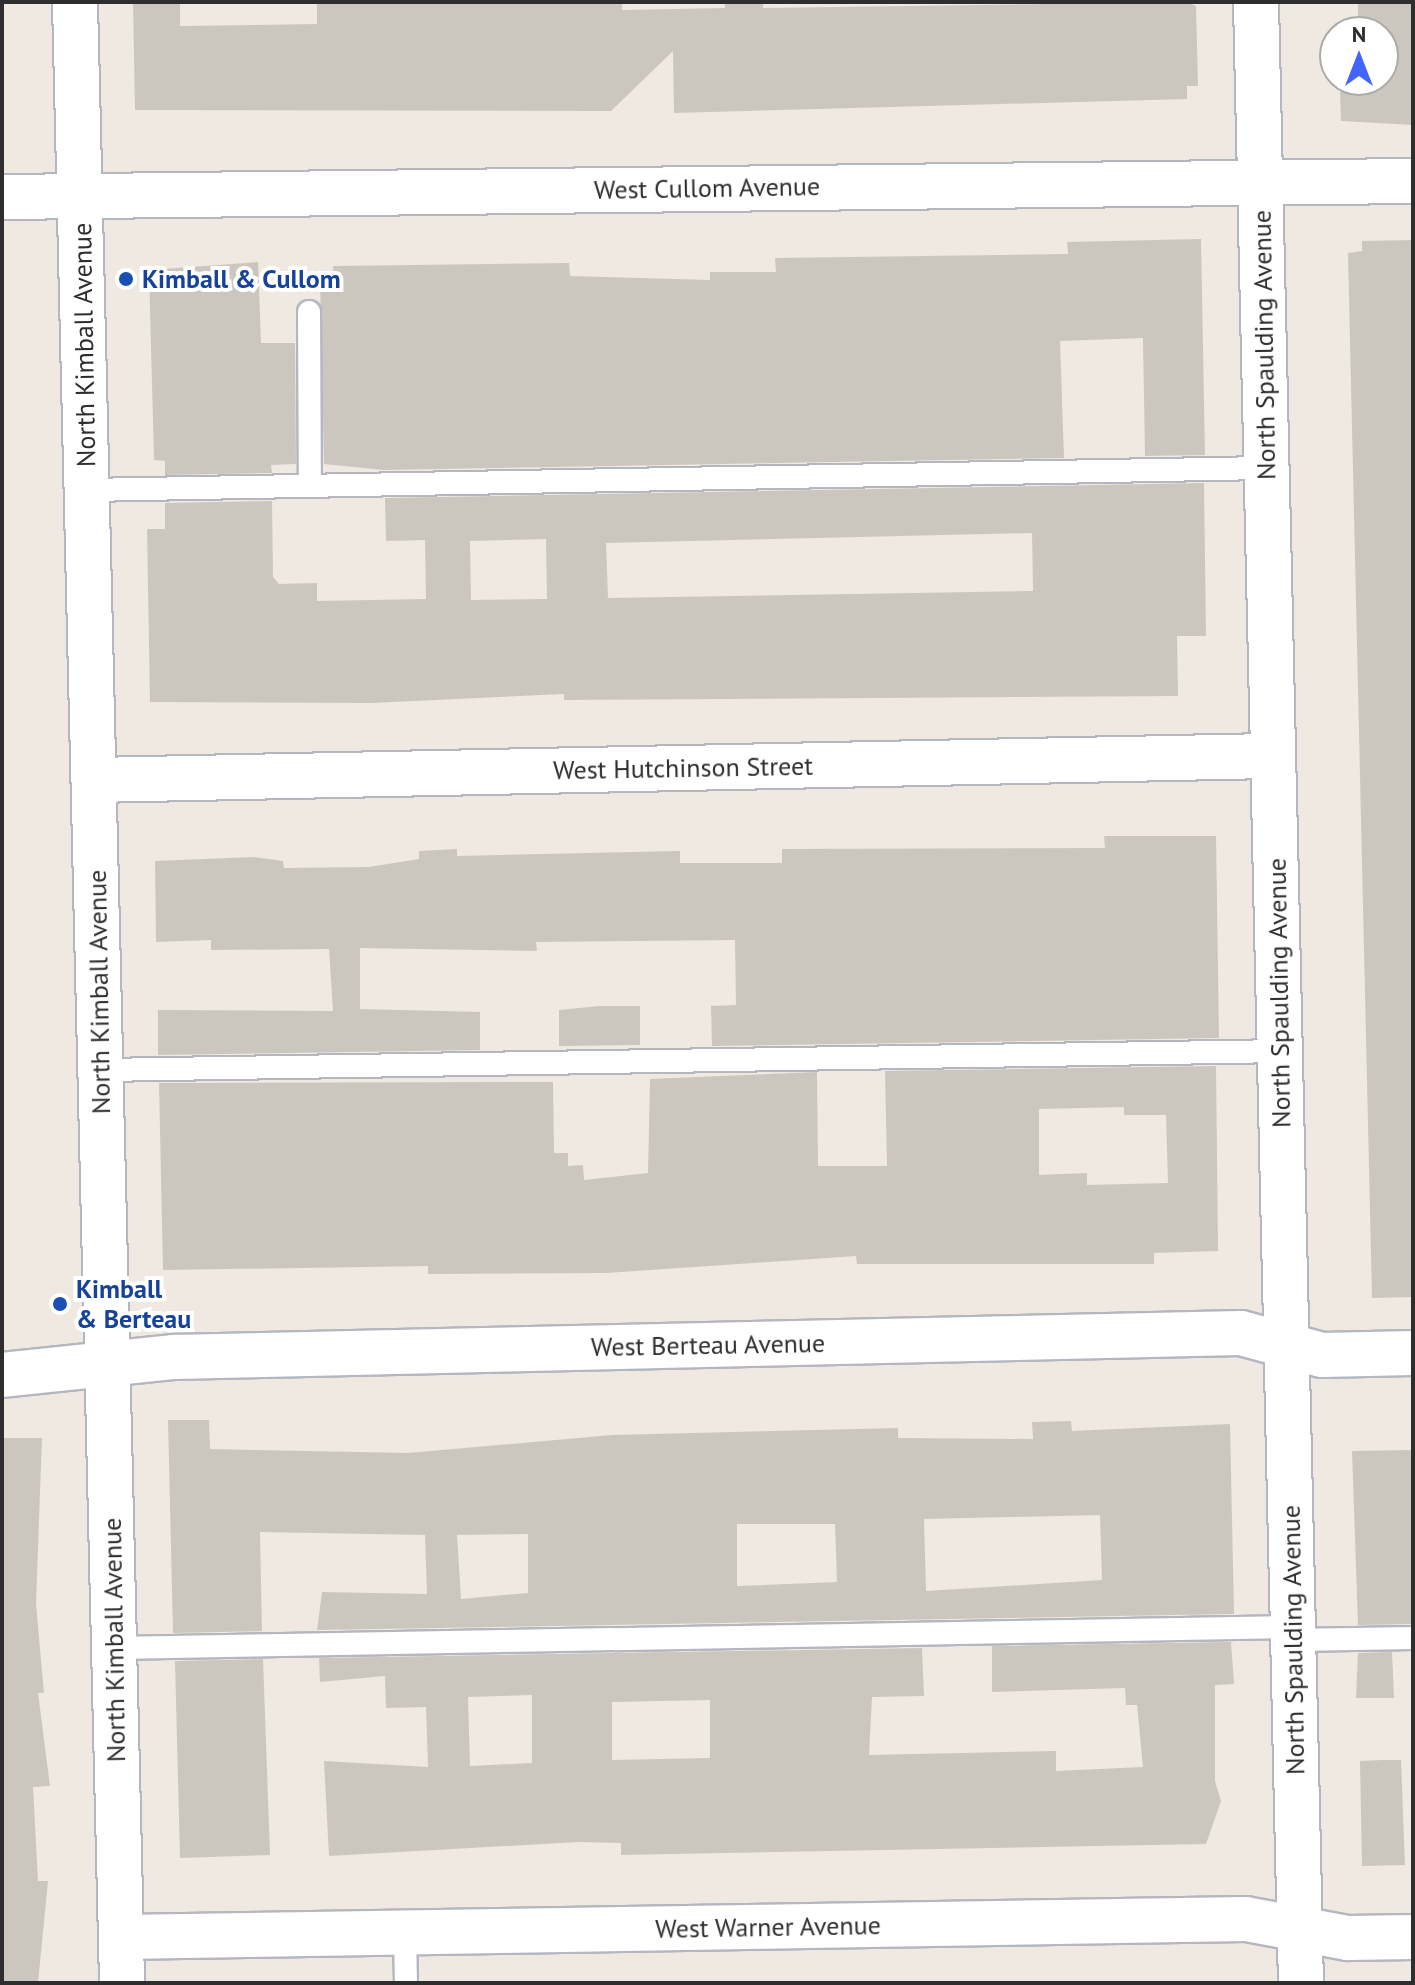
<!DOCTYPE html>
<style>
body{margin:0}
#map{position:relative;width:1415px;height:1985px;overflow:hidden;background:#efe9e1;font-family:"PT Sans",sans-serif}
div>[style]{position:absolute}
.building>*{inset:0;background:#cbc7bf}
.roads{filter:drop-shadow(2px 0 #b4b7c1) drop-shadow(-2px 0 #b4b7c1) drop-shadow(0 2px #b4b7c1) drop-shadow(0 -2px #b4b7c1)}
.service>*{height:22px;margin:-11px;padding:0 11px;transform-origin:11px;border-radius:11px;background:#fff}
.minor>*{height:44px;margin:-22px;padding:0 22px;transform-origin:22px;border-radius:22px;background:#fff}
.tertiary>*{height:44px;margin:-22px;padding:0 22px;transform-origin:22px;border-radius:22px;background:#fff}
.dots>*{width:22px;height:22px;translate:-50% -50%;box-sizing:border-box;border:4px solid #fff;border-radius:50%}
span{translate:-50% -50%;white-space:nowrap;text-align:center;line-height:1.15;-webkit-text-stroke:8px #fff;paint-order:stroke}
.street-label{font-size:26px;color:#2e2e2e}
.transit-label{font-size:26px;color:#164399;font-weight:700}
.left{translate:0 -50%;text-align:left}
.frame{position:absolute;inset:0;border:4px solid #2e2e2e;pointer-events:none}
.north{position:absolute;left:1319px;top:16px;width:80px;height:80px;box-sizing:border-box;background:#fff;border:2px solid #ababab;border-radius:50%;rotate:0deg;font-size:22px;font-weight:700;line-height:32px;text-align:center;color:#2e2e2e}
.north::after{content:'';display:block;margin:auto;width:28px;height:36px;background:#4264fb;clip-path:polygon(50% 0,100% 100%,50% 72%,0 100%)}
</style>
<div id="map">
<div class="building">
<div style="clip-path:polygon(133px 2px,180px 2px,180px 26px,317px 24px,317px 2px,622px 2px,622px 10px,725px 8px,725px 2px,763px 2px,763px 8px,1186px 2px,1196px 6px,1198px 86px,1187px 86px,1187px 99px,674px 113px,673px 51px,611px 111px,135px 110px)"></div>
<div style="clip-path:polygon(1358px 2px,1413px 2px,1413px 125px,1341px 121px,1340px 92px,1359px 92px,1358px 80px,1383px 80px,1383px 32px,1358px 32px)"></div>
<div style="clip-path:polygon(1201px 239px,1205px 455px,1145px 456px,1143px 338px,1060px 341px,1064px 458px,384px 470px,324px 464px,320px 280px,334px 280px,333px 266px,569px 263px,570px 276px,710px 280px,710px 272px,776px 272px,775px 258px,1068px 254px,1067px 242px)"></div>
<div style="clip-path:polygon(1413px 240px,1413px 1297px,1372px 1298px,1348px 253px,1362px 251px,1362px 241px)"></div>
<div style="clip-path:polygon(258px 262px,261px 343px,295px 343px,296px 464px,271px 465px,272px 473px,165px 475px,165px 461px,154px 460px,149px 270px)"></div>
<div style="clip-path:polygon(evenodd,1204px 483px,1206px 636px,1177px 636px,1178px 696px,564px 700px,564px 694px,371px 703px,150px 702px,147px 529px,165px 529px,165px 503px,272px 501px,273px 577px,279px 584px,317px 583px,317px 601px,426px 599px,425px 540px,386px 541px,385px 498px,1204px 483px,1032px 533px,1033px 591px,608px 598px,606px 543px,1032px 533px,1204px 483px,546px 539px,547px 599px,471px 600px,470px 541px,546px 539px)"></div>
<div style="clip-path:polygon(1104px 836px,1216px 836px,1219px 1038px,712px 1046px,711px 1006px,736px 1005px,735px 940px,536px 942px,537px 951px,360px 948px,360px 1009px,480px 1012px,480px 1050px,158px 1055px,158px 1010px,333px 1011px,329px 949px,211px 950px,211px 940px,156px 942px,155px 861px,254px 857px,283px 861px,284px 868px,369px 867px,419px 859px,419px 851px,457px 849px,457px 856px,680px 851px,680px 863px,782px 863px,782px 849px,1105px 848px)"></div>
<div style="clip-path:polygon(599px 1006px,640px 1006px,640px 1045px,559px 1046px,559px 1010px)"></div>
<div style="clip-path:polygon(evenodd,1216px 1066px,1218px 1251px,1154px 1253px,1154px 1264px,857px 1264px,856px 1256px,606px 1273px,428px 1274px,428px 1266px,163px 1270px,159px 1083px,553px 1082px,554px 1153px,568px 1153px,568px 1166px,583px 1165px,584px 1180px,648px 1173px,650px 1079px,817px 1072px,818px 1166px,887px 1166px,885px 1071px,1216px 1066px,1124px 1107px,1124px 1115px,1166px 1115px,1168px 1183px,1087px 1185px,1087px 1173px,1039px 1175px,1039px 1109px,1124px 1107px)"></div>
<div style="clip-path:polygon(evenodd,168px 1420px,209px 1420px,210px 1449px,408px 1453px,612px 1435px,898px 1428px,898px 1438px,1033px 1439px,1032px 1422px,1071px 1421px,1072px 1431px,1230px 1424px,1234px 1614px,317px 1630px,322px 1592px,427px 1594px,425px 1535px,260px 1532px,262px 1631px,173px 1633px,168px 1420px,1100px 1515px,1102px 1580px,926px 1591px,924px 1519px,1100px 1515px,168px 1420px,737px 1524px,835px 1524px,837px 1582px,737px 1586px,737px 1524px,168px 1420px,528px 1534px,528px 1593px,461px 1599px,457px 1535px,528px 1534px)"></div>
<div style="clip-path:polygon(2px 1438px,42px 1438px,36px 1604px,44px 1693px,38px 1693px,50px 1786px,33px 1787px,38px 1881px,48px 1881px,38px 1983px,2px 1983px)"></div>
<div style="clip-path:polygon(1413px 1450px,1413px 1624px,1358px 1625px,1352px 1451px)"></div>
<div style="clip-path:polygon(evenodd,1231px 1642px,1234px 1684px,1215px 1685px,1215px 1781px,1221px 1801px,1206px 1844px,621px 1855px,621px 1843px,579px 1842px,329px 1856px,324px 1761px,428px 1767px,426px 1707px,386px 1708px,385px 1676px,320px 1682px,319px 1658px,922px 1648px,924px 1696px,872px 1697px,869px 1755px,1056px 1751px,1056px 1771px,1143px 1767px,1137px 1705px,1126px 1705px,1125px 1688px,992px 1692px,992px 1646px,1231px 1642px,532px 1695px,532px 1763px,470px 1766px,468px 1697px,532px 1695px,1231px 1642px,710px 1700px,710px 1758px,612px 1760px,612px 1702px,710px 1700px)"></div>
<div style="clip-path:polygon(1392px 1652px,1394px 1698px,1356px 1698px,1358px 1653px)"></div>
<div style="clip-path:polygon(263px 1659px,270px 1855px,180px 1858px,175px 1661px)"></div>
<div style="clip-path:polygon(1382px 1760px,1401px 1760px,1405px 1865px,1362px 1866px,1360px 1761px)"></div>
</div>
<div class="roads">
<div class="service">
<div style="left:309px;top:312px;width:174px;rotate:89.7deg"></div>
<div style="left:87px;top:490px;width:1180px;rotate:-1.07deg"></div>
<div style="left:101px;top:1070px;width:1179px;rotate:-0.92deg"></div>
<div style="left:1294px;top:1640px;width:119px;rotate:-1deg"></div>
<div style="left:115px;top:1648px;width:1178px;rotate:-1.02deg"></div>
<div style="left:405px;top:1933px;width:50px;rotate:88.9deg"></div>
</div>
<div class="minor">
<div style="left:1256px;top:2px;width:1982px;rotate:88.7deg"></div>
<div style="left:2px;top:197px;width:1411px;rotate:-0.65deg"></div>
<div style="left:94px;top:780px;width:1179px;rotate:-1.17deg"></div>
<div style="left:2px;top:1375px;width:173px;rotate:-6deg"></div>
<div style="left:174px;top:1357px;width:1067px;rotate:-1.29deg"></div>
<div style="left:1241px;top:1333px;width:84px;rotate:15.2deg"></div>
<div style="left:1322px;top:1355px;width:91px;rotate:-1.3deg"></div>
<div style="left:121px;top:1937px;width:1125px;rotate:-0.92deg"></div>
<div style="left:1246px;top:1919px;width:104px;rotate:10.6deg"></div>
<div style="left:1348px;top:1938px;width:65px;rotate:-0.9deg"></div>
</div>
<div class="tertiary">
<div style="left:75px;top:2px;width:1982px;rotate:88.64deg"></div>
</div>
</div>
<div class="dots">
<div style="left:126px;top:279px;background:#1a4fb4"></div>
<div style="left:60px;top:1304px;background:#1a4fb4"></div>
</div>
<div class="street-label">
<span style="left:707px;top:188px;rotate:-1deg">West Cullom Avenue</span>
<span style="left:84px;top:345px;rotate:-91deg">North Kimball Avenue</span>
<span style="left:1264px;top:345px;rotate:-91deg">North Spaulding Avenue</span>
<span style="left:683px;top:768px;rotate:-1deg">West Hutchinson Street</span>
<span style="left:99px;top:992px;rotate:-91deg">North Kimball Avenue</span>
<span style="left:1279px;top:993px;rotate:-91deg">North Spaulding Avenue</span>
<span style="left:708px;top:1345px;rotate:-1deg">West Berteau Avenue</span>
<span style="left:114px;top:1640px;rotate:-91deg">North Kimball Avenue</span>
<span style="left:1293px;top:1640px;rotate:-91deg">North Spaulding Avenue</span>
<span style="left:768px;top:1927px;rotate:-1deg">West Warner Avenue</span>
</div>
<div class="transit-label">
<span class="left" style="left:142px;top:279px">Kimball &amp; Cullom</span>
<span class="left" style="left:76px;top:1304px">Kimball<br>&amp; Berteau</span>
</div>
<div class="frame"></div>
<div class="north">N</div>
</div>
